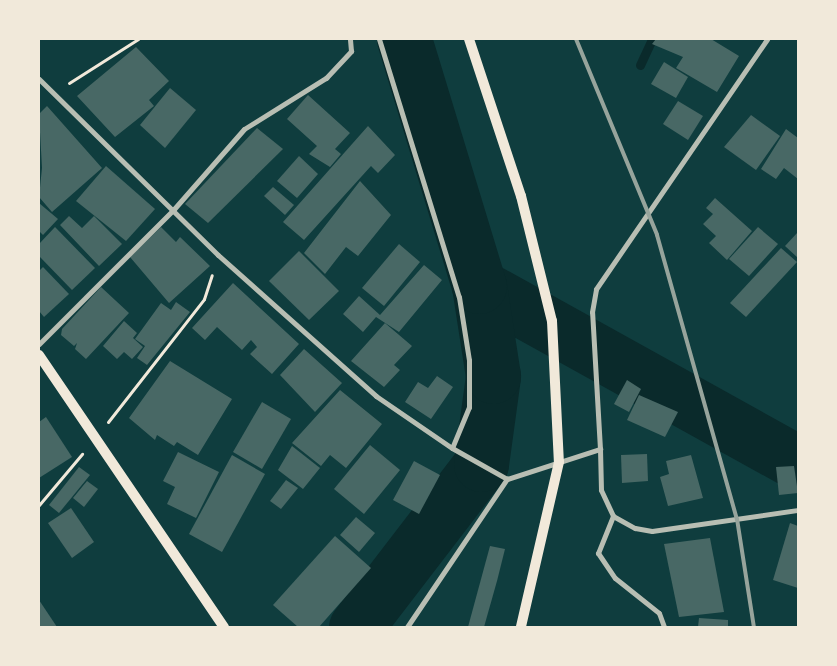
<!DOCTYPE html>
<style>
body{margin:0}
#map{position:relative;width:837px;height:666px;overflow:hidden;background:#0f3d3e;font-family:Lora,serif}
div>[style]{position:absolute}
.stream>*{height:9px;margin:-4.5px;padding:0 4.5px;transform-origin:4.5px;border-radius:4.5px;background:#0a2a2b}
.river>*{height:55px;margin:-27.5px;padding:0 27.5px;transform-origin:27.5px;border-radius:27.5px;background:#0a2a2b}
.building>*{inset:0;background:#486865}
.path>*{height:3px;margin:-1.5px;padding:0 1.5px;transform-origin:1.5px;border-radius:1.5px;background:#f1e9da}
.minor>*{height:5px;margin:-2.5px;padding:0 2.5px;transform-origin:2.5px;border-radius:2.5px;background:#b8beb3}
.secondary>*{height:10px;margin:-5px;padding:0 5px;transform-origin:5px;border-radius:5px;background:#f1e9da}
.rail>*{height:4px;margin:-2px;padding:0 2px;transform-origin:2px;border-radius:2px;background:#97a49c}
span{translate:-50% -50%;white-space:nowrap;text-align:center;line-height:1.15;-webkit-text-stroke:5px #f1e9da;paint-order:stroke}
.frame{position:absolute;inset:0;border:40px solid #f1e9da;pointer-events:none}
</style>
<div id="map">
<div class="stream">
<div style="left:640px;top:65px;width:29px;rotate:-65deg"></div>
</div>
<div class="river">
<div style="left:479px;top:286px;width:365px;rotate:29deg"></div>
<div style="left:356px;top:627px;width:205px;rotate:-52.5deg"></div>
<div style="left:481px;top:464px;width:89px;rotate:-82.2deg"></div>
<div style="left:493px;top:376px;width:91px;rotate:-98.8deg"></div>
<div style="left:479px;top:286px;width:258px;rotate:-106.9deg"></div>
</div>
<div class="building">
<div style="clip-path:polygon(656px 39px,711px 39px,739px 56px,717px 92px,676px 68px,683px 57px,652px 44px)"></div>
<div style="clip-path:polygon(136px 47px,169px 81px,149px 100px,154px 106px,115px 137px,77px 96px)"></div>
<div style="clip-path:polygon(664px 62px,688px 77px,676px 98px,651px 84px)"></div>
<div style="clip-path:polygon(170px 88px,196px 110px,165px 148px,140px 125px)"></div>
<div style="clip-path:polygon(308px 95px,350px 133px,335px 149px,341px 154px,330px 167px,309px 154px,317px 146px,287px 119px)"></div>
<div style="clip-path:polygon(678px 101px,703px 116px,688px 140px,663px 124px)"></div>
<div style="clip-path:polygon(47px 106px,102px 168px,52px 212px,39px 197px,42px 168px,39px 114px)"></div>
<div style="clip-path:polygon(751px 115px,780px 136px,756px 170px,724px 147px)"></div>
<div style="clip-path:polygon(368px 126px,395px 155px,378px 173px,371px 166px,304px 240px,283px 222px)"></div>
<div style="clip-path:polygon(257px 128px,283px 149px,208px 223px,185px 204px)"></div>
<div style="clip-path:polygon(786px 129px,798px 138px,798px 179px,784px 168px,776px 179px,761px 169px)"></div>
<div style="clip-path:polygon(299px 156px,318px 174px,297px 198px,277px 181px)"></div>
<div style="clip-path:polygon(106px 166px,155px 209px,126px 241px,76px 201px)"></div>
<div style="clip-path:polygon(360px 181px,391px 215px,358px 256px,346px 247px,325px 274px,304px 253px)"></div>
<div style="clip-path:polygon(273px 187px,294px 205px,285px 215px,264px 196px)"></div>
<div style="clip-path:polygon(715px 198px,752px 231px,727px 260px,709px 243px,716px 236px,703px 224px,713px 214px,706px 208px)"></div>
<div style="clip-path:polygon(39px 203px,58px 219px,43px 235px,39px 231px)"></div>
<div style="clip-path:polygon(69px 216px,82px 228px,94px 216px,122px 244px,99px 266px,60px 225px)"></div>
<div style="clip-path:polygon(55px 227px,95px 268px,72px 290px,39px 256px,39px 244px)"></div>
<div style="clip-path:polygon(161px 227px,176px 242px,180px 237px,210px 266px,169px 303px,130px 257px)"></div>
<div style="clip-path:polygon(758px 227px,778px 244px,749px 276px,729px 259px)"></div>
<div style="clip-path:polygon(798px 232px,798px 258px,785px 246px)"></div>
<div style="clip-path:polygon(399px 244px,420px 262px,384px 306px,362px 288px)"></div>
<div style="clip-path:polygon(781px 248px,797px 262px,746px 317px,730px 303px)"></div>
<div style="clip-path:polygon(299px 251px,339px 291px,309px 320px,269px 281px)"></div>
<div style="clip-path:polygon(424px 265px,442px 280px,399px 332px,376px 317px,363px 332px,343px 314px,359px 296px,380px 315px)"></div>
<div style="clip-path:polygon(43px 267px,69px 294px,44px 317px,39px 311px,39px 271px)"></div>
<div style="clip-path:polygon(233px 283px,299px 344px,272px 374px,250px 354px,257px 347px,251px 340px,242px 350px,217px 327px,205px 340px,192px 328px)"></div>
<div style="clip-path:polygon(101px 287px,129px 313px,86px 359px,75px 349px,77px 343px,74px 346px,61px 335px,62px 329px)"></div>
<div style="clip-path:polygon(176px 302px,190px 312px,147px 365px,137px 358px,145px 346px,135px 339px,161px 303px,171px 310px)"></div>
<div style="clip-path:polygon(124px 321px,137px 333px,133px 338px,143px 347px,132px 359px,124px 352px,117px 359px,103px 346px)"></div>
<div style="clip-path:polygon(385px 323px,412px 346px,394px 365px,400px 370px,384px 387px,351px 361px)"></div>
<div style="clip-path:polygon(304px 349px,342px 383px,315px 412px,280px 375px)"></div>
<div style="clip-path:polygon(170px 361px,232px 399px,198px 455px,177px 442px,174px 446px,157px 435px,155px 440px,129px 418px)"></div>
<div style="clip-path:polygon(437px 376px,453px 387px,431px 419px,405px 402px,418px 382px,428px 388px)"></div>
<div style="clip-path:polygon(627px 380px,641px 389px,629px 412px,614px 404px)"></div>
<div style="clip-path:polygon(340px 390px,382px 424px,346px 468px,330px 455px,321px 466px,292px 443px)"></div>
<div style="clip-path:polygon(639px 395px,678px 412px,665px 437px,627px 420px)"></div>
<div style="clip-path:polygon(262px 402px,291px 419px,262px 469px,233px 452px)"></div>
<div style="clip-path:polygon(46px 417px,72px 457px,39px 478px,39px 422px)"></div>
<div style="clip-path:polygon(370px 445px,400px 470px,364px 514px,334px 489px)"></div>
<div style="clip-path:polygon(292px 446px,320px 468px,303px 489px,278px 470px)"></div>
<div style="clip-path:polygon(178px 452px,219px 472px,196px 518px,167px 504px,175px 487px,163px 481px)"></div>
<div style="clip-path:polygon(647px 454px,648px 481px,622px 483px,621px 455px)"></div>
<div style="clip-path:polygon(232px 455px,265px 474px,222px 552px,189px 534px)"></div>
<div style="clip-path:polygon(691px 455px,703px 498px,668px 506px,660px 477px,669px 474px,666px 461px)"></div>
<div style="clip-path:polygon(414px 461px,440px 475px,419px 514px,393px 500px)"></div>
<div style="clip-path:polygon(794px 466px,798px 493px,779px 495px,776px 467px)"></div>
<div style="clip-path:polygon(79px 467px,90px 475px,59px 513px,49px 505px)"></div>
<div style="clip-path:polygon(286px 480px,298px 488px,281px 509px,270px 501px)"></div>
<div style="clip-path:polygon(87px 481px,98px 489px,84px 507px,73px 498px)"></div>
<div style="clip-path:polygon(71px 508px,94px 542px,72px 558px,48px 523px)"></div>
<div style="clip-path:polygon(356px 517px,375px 533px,359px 552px,340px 535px)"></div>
<div style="clip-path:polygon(790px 523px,798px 526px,798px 588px,773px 580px)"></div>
<div style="clip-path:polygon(335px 536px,371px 568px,319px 627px,298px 627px,273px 605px)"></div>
<div style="clip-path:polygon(710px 538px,724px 612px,679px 617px,664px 544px)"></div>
<div style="clip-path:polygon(490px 546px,505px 549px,497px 581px,484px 627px,468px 627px)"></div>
<div style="clip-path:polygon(39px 600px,57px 627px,39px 627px)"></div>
<div style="clip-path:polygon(699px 618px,728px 620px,728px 627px,698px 627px)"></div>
</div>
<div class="path">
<div style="left:69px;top:83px;width:82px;rotate:-32.5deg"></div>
<div style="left:108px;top:422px;width:156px;rotate:-52deg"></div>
<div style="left:204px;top:299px;width:25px;rotate:-72deg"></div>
<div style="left:39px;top:505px;width:67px;rotate:-49.9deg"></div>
</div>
<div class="minor">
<div style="left:379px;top:39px;width:270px;rotate:72.8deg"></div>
<div style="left:459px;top:297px;width:64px;rotate:81deg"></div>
<div style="left:469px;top:360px;width:47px;rotate:90deg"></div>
<div style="left:469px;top:407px;width:44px;rotate:112.5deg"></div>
<div style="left:39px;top:79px;width:251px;rotate:44.5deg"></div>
<div style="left:218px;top:255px;width:212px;rotate:41.7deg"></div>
<div style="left:376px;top:396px;width:92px;rotate:34.4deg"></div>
<div style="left:452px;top:448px;width:63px;rotate:29.4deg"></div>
<div style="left:39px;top:344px;width:191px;rotate:-45deg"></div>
<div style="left:174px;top:209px;width:106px;rotate:-48.8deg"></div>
<div style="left:244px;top:129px;width:97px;rotate:-31.9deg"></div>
<div style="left:326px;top:78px;width:37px;rotate:-47deg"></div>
<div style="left:351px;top:51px;width:12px;rotate:-95deg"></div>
<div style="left:600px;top:449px;width:41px;rotate:88.6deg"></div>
<div style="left:601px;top:490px;width:29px;rotate:65deg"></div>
<div style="left:613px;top:516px;width:25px;rotate:29deg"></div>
<div style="left:635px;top:528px;width:17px;rotate:10deg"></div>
<div style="left:652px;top:531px;width:148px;rotate:-8.2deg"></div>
<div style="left:613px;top:516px;width:40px;rotate:112deg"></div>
<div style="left:598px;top:553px;width:30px;rotate:56deg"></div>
<div style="left:615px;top:578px;width:56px;rotate:38.5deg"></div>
<div style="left:659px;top:613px;width:15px;rotate:70deg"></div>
<div style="left:407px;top:627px;width:179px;rotate:-56deg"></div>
<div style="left:507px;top:479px;width:98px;rotate:-17.9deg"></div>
<div style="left:600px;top:449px;width:137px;rotate:-93.3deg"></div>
<div style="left:592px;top:312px;width:23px;rotate:-80deg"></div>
<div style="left:596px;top:289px;width:303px;rotate:-55.6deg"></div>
</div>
<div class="secondary">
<div style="left:469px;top:39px;width:165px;rotate:71.7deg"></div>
<div style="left:521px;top:196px;width:129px;rotate:76.1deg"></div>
<div style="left:552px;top:321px;width:141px;rotate:87.2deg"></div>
<div style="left:559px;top:462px;width:169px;rotate:103deg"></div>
<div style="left:39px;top:355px;width:329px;rotate:55.8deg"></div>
</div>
<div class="rail">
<div style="left:576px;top:39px;width:212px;rotate:67.5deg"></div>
<div style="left:657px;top:235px;width:295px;rotate:74.3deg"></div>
<div style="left:737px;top:519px;width:109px;rotate:81.1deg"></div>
</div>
<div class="frame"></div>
</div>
